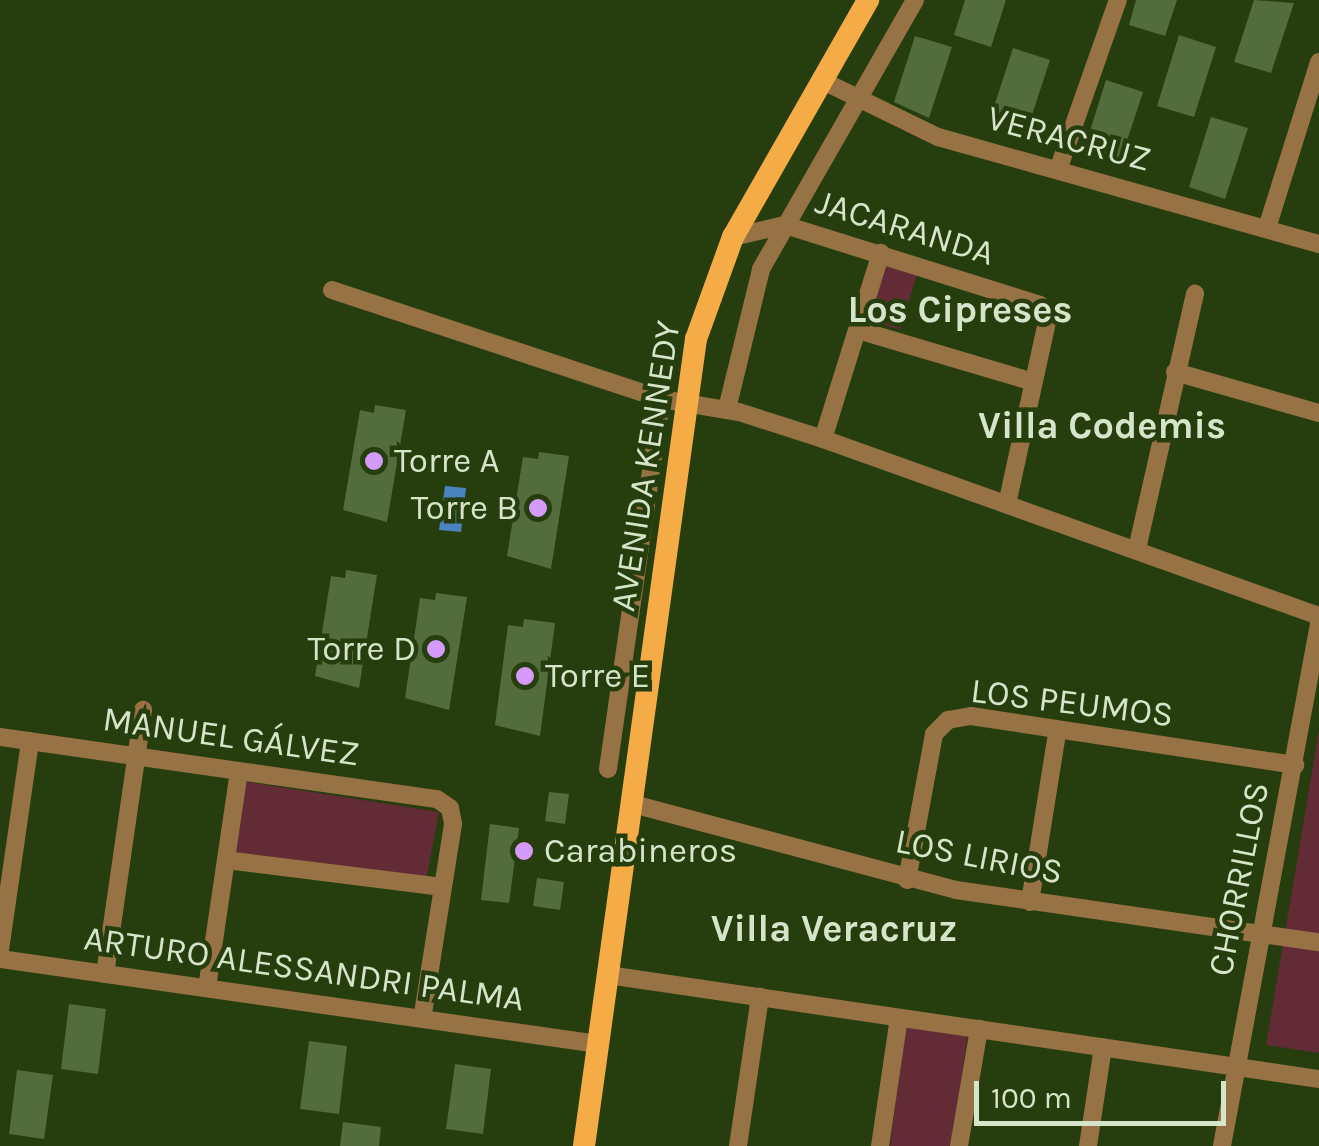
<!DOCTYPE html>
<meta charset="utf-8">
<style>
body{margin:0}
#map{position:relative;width:1319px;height:1146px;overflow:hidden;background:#263d0d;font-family:Karla,sans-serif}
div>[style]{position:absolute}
.green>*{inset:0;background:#632b35}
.water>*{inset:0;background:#4b83be}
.building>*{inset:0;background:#536c3c}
.minor>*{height:18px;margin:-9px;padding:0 9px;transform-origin:9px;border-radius:9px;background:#967245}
.major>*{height:22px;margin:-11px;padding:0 11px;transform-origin:11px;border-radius:11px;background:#f6ac46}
.dots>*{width:28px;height:28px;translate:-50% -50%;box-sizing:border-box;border:5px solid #263d0d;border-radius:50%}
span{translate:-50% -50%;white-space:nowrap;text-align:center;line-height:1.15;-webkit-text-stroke:9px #263d0d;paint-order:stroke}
.street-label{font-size:35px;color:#d6e5ca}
.poi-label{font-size:35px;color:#d6e5ca}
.left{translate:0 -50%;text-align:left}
.right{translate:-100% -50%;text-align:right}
.neighbourhood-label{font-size:38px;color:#d6e5ca;font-weight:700}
.scale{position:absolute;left:974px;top:1081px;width:252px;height:45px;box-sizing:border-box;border:5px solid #d6e5ca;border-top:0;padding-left:12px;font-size:30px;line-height:35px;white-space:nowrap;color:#d6e5ca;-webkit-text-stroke:8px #263d0d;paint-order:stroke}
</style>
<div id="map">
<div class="green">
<div style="clip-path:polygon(888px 250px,921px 261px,900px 330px,867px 320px)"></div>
<div style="clip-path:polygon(1319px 730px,1319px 1053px,1266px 1045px)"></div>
<div style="clip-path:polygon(241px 781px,439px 812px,425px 886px,232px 859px)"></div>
<div style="clip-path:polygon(906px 1022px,968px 1033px,951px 1146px,890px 1146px)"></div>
</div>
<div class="water">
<div style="clip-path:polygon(445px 486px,466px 488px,461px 532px,439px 530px)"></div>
</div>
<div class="building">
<div style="clip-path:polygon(965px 0,1006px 0,991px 47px,954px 35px)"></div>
<div style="clip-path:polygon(1136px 0,1177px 0,1165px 36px,1129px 25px)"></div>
<div style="clip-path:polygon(1254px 0,1294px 3px,1271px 73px,1234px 62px)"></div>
<div style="clip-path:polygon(1179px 35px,1216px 47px,1194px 117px,1157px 106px)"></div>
<div style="clip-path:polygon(915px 36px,952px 47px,929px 118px,894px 102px)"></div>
<div style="clip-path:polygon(1013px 48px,1050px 60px,1027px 130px,990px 119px)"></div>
<div style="clip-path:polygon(1106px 80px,1143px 92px,1120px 162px,1084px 150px)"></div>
<div style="clip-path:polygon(1211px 117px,1248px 128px,1225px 199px,1189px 187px)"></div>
<div style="clip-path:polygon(375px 405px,406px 410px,387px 522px,343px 510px,360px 410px,374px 413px)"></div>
<div style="clip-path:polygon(539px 452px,569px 456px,551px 569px,507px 556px,523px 457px,538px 459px)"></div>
<div style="clip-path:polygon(346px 570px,377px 575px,359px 688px,315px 676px,331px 576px,345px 578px)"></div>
<div style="clip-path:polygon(436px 593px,467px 597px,449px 710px,405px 698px,420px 598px,435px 600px)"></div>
<div style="clip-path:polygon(524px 619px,555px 623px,540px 736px,495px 725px,508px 625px,523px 627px)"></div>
<div style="clip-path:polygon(549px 792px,569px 794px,565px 824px,545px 821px)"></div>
<div style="clip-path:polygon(490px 824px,519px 828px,509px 903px,481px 900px)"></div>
<div style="clip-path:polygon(537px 878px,564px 882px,560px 910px,533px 906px)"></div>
<div style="clip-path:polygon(69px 1004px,106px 1009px,98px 1074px,61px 1069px)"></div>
<div style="clip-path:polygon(309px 1041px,347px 1046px,339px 1114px,300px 1109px)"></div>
<div style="clip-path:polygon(455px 1064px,491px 1069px,483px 1134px,446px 1129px)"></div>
<div style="clip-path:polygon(17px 1070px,53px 1075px,44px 1139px,9px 1134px)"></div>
<div style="clip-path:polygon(343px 1122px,381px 1127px,379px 1146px,340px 1146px)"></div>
</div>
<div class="minor">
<div style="left:821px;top:80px;width:130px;rotate:26deg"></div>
<div style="left:938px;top:137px;width:396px;rotate:15.7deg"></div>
<div style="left:1058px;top:170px;width:180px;rotate:-70.6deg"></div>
<div style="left:1267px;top:228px;width:174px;rotate:-72.6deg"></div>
<div style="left:733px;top:237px;width:53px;rotate:-13deg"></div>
<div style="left:785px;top:225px;width:267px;rotate:17.4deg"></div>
<div style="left:1040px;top:305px;width:18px;rotate:68deg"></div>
<div style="left:1047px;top:322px;width:186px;rotate:102.4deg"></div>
<div style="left:332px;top:290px;width:347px;rotate:18.3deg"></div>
<div style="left:661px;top:399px;width:79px;rotate:9.5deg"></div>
<div style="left:739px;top:412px;width:88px;rotate:17.8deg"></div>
<div style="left:823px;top:439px;width:527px;rotate:19.64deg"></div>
<div style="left:858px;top:330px;width:179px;rotate:16.5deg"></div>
<div style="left:1175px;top:372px;width:150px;rotate:15.9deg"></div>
<div style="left:727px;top:409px;width:144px;rotate:-76.3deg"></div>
<div style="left:761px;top:269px;width:310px;rotate:-60.2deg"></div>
<div style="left:823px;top:439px;width:195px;rotate:-72.7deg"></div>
<div style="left:1137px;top:549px;width:262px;rotate:-77.2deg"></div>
<div style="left:0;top:737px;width:441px;rotate:8.1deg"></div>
<div style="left:437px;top:799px;width:16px;rotate:35deg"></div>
<div style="left:450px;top:808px;width:16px;rotate:79deg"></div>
<div style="left:453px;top:824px;width:197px;rotate:99deg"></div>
<div style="left:608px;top:769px;width:374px;rotate:-81.8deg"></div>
<div style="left:633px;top:804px;width:334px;rotate:14.9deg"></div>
<div style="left:956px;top:890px;width:367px;rotate:8.2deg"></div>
<div style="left:226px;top:860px;width:218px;rotate:7.1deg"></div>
<div style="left:907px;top:880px;width:148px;rotate:-79.5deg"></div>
<div style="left:934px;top:734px;width:20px;rotate:-45deg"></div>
<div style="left:948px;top:720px;width:23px;rotate:-10deg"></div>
<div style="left:971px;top:716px;width:328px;rotate:8.6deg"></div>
<div style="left:1030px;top:902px;width:171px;rotate:-80.9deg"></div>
<div style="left:0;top:950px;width:211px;rotate:-81.8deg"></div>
<div style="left:0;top:959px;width:604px;rotate:8.09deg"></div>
<div style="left:105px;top:974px;width:267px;rotate:-81.8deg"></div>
<div style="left:608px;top:975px;width:719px;rotate:8.32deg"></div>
<div style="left:207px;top:988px;width:219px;rotate:-81.6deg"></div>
<div style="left:738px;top:1146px;width:151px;rotate:-81.6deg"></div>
<div style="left:880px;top:1146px;width:129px;rotate:-81.6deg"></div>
<div style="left:959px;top:1146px;width:119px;rotate:-80.3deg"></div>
<div style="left:1088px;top:1146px;width:100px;rotate:-81.4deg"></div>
<div style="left:1222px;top:1146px;width:531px;rotate:-79.47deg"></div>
</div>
<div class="major">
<div style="left:584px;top:1146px;width:815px;rotate:-82.1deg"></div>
<div style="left:696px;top:339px;width:109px;rotate:-70.1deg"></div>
<div style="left:733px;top:237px;width:273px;rotate:-60.3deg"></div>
</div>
<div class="dots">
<div style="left:374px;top:461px;background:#d59bfa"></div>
<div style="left:538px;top:508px;background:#d59bfa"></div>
<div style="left:436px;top:649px;background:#d59bfa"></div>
<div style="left:525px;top:676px;background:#d59bfa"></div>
<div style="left:524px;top:851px;background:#d59bfa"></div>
</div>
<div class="street-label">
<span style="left:1069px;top:139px;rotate:15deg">VERACRUZ</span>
<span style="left:905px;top:228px;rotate:17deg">JACARANDA</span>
<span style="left:646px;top:466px;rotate:-81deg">AVENIDA KENNEDY</span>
<span style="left:1072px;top:703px;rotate:7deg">LOS PEUMOS</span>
<span style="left:231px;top:737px;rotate:8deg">MANUEL GÁLVEZ</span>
<span style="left:979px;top:857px;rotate:11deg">LOS LIRIOS</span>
<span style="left:1239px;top:879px;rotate:-79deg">CHORRILLOS</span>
<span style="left:304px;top:969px;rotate:8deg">ARTURO ALESSANDRI PALMA</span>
</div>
<div class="poi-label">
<span class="left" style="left:394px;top:461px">Torre A</span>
<span class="right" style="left:518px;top:508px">Torre B</span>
<span class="right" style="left:416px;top:649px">Torre D</span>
<span class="left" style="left:545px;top:676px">Torre E</span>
<span class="left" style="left:544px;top:851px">Carabineros</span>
</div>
<div class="neighbourhood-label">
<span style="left:960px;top:310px">Los Cipreses</span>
<span style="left:1102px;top:426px">Villa Codemis</span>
<span style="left:834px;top:929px">Villa Veracruz</span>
</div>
<div class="scale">100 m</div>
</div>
